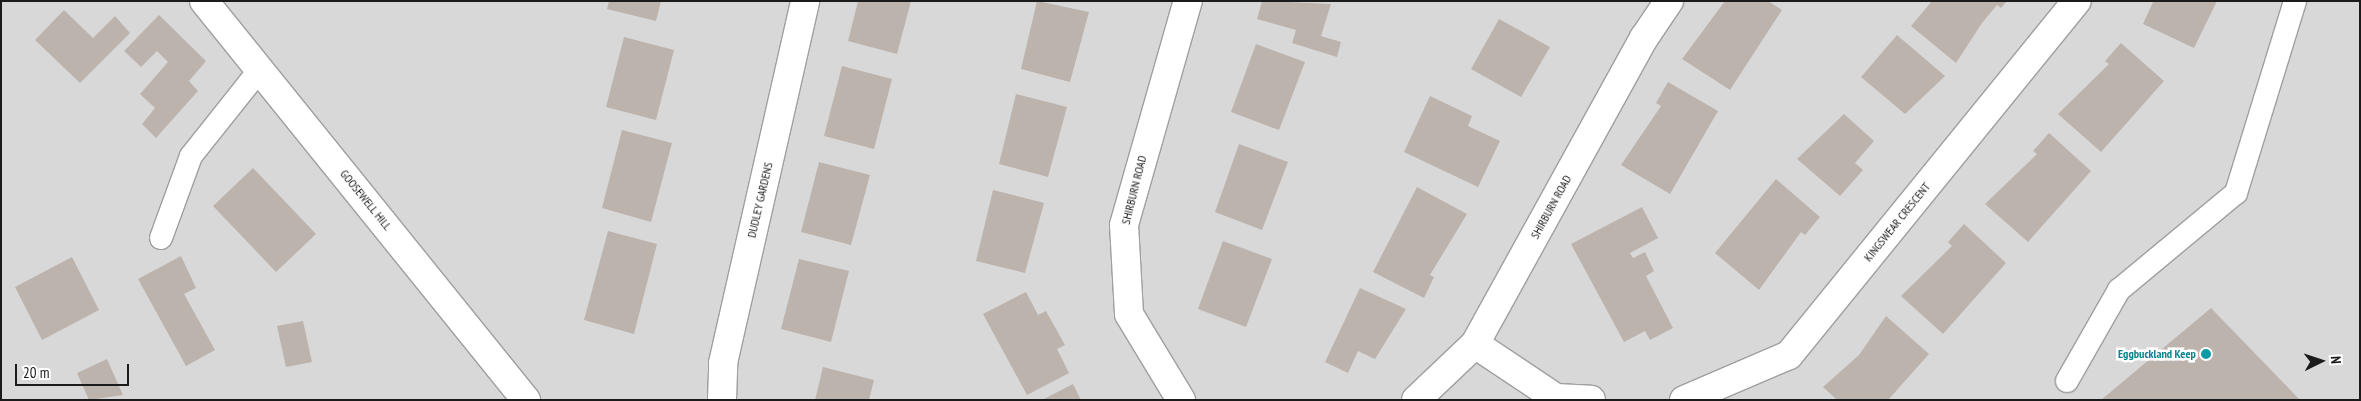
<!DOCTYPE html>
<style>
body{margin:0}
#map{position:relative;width:2361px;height:401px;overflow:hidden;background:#ece7e0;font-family:"PT Sans Narrow",sans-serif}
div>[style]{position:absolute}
.residential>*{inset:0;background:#d9d8d8}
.building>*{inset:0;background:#bcb3ad}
.roads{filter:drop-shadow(1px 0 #9f9f9f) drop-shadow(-1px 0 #9f9f9f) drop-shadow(0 1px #9f9f9f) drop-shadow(0 -1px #9f9f9f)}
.service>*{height:22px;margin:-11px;padding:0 11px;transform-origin:11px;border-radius:11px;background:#fff}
.minor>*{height:28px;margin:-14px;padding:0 14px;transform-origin:14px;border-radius:14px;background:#fff}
.dots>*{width:14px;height:14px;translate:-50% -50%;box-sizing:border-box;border:2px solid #fff;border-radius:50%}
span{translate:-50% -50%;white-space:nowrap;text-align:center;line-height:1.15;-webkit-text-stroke:5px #fff;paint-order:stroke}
.street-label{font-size:12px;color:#1b1b1b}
.culture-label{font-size:12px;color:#0d838f;font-weight:700}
.right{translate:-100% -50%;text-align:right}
.frame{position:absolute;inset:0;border:2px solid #1b1b1b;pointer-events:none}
.north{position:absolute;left:2296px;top:336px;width:50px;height:50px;-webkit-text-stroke:4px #fff;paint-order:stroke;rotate:86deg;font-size:14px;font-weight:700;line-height:20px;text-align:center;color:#1b1b1b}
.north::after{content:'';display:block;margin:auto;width:18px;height:22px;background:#1b1b1b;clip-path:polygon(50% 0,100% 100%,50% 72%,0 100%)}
.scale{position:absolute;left:15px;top:364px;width:114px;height:22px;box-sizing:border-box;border:2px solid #1b1b1b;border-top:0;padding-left:6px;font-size:15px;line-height:18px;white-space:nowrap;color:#1b1b1b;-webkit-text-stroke:4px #fff;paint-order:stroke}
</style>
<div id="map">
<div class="residential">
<div style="clip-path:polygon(1px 1px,2360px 1px,2360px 400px,1px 400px)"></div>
</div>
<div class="building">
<div style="clip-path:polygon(609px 1px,661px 1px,656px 21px,607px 9px)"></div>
<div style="clip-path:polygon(858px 1px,911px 1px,897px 54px,848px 41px)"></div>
<div style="clip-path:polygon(1037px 1px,1089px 12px,1070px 82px,1021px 69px)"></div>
<div style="clip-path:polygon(1262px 1px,1331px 4px,1321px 36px,1341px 42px,1337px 57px,1292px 43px,1296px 30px,1257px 19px)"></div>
<div style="clip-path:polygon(1725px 1px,1768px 1px,1782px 10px,1730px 90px,1682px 59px)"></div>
<div style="clip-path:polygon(1932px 1px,2007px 1px,2001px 8px,1997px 5px,1982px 23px,1956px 63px,1911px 26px)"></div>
<div style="clip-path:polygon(2159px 1px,2217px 1px,2194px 48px,2143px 24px,2153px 2px)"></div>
<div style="clip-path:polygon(64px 10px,93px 38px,115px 16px,130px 33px,80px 83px,35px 40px)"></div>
<div style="clip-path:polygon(159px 15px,206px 61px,189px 81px,198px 91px,156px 138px,142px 124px,155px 108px,140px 94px,168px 62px,157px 51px,141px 67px,124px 51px)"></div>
<div style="clip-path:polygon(1499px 19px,1550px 47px,1521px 97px,1471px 69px)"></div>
<div style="clip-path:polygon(1897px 35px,1945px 76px,1905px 114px,1861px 77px)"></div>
<div style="clip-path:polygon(624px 37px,674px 50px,656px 120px,606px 107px)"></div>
<div style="clip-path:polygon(2121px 43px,2164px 81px,2101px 152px,2058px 114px,2109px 64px,2105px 61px)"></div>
<div style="clip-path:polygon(1256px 44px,1305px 62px,1279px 130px,1231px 112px)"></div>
<div style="clip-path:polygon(842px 66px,892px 79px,874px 149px,824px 136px)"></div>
<div style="clip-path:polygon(1668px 82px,1718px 111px,1670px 194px,1621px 165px,1661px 106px,1656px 103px)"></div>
<div style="clip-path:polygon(1016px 94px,1067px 107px,1048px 177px,999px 164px)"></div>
<div style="clip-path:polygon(1430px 96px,1472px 116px,1468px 126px,1500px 141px,1478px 187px,1404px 152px)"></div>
<div style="clip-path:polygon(1844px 114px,1874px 141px,1855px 163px,1863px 170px,1840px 196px,1797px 159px)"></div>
<div style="clip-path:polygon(622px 130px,672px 143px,651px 222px,602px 208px)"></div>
<div style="clip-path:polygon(2049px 133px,2091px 171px,2028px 242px,1985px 204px,2037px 154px,2033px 151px)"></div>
<div style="clip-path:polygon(1239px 144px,1288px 162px,1262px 230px,1215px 212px)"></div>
<div style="clip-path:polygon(819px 162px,870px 175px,851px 245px,801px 232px)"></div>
<div style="clip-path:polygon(253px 168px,316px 234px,276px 272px,213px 206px)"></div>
<div style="clip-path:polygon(1776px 179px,1820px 217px,1805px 235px,1801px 232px,1759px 290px,1715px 253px)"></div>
<div style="clip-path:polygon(1417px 187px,1467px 214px,1430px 275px,1434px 277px,1424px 298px,1373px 272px)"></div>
<div style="clip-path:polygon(993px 190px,1044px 203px,1025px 273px,976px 261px)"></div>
<div style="clip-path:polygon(1642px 207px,1658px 238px,1630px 253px,1633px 258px,1645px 252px,1654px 271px,1646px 276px,1673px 328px,1650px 340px,1645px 331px,1624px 342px,1571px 244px)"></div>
<div style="clip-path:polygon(1964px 224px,2006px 263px,1943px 334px,1901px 296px,1952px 246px,1948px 242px)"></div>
<div style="clip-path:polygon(608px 231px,657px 244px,634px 334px,584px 320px)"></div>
<div style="clip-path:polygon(1223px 241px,1272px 259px,1246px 327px,1198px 309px)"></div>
<div style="clip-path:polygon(181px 256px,196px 288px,184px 294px,215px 350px,186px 366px,138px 279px)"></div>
<div style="clip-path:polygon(72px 257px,99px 310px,42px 340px,15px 287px)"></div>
<div style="clip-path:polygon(799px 259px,849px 271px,831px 342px,781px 329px)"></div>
<div style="clip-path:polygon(1360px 288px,1406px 309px,1375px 359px,1358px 351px,1348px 373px,1325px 362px)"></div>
<div style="clip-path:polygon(1026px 292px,1038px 315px,1046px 311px,1065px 345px,1057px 349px,1069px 373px,1027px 395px,983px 314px)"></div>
<div style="clip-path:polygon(2211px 308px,2300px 400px,2101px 400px)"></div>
<div style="clip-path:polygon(1886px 316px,1929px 354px,1888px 400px,1837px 400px,1823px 387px,1859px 355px)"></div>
<div style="clip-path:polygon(303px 321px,312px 362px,286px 367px,277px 326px)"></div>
<div style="clip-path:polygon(107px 359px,123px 395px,89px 400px,77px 373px)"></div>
<div style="clip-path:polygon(823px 367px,874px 380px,869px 400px,815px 400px)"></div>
<div style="clip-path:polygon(1073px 384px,1081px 400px,1042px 400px)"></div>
</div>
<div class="roads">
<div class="service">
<div style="left:161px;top:238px;width:87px;rotate:-69.9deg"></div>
<div style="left:191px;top:156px;width:112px;rotate:-51.5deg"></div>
<div style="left:2067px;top:381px;width:105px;rotate:-60.3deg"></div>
<div style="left:2119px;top:290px;width:152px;rotate:-39.7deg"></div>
<div style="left:2236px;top:193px;width:201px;rotate:-72.9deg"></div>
</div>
<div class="minor">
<div style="left:204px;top:1px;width:513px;rotate:51.1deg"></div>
<div style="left:1475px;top:344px;width:97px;rotate:33.7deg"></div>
<div style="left:1556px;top:398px;width:35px;rotate:3deg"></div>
<div style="left:722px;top:400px;width:37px;rotate:-88deg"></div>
<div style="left:723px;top:363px;width:371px;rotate:-77.2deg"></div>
<div style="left:1181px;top:400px;width:100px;rotate:-121.2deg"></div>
<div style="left:1129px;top:314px;width:89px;rotate:-93.2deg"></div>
<div style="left:1124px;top:225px;width:233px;rotate:-74.1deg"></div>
<div style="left:1416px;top:400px;width:81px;rotate:-43.5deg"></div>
<div style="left:1475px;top:344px;width:350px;rotate:-61.1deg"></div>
<div style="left:1644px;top:38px;width:45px;rotate:-56deg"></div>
<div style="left:1684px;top:400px;width:114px;rotate:-23.2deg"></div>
<div style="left:1789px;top:355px;width:456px;rotate:-50.9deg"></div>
</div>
</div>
<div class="dots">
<div style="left:2206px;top:354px;background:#0f9aa8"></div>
</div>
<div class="street-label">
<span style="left:1134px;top:190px;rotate:-76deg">SHIRBURN ROAD</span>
<span style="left:366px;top:200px;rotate:51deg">GOOSEWELL HILL</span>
<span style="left:760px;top:200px;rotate:-77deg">DUDLEY GARDENS</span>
<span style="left:1551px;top:207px;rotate:-61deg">SHIRBURN ROAD</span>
<span style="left:1897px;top:222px;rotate:-51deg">KINGSWEAR CRESCENT</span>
</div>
<div class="culture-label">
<span class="right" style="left:2196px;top:354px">Eggbuckland Keep</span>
</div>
<div class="frame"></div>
<div class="north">N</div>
<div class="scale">20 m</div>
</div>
